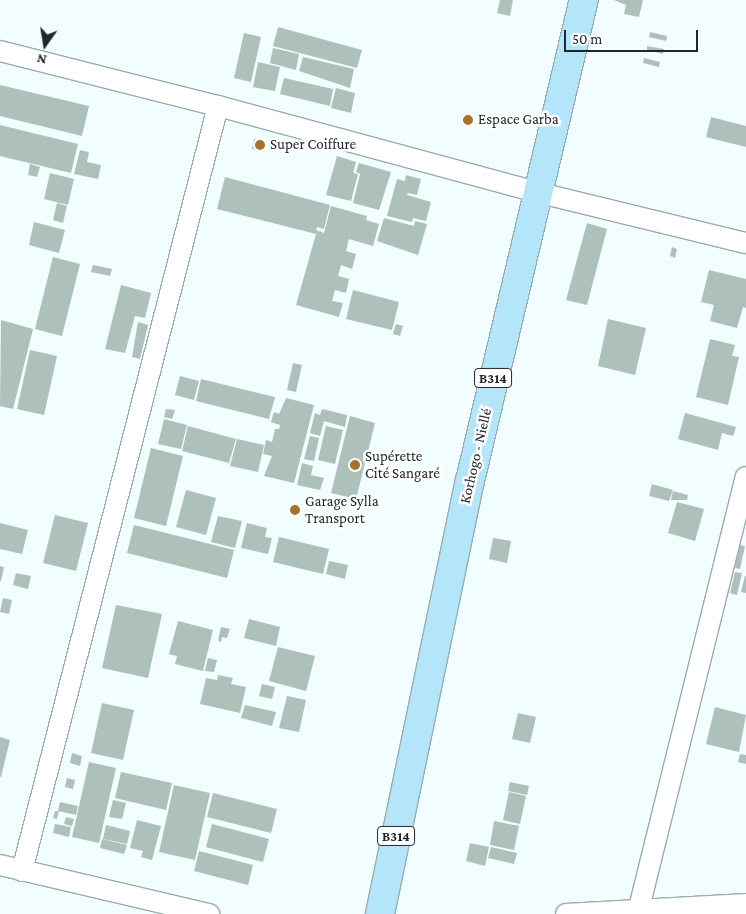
<!DOCTYPE html>
<meta charset="utf-8">
<style>
body{margin:0}
#map{position:relative;width:746px;height:914px;overflow:hidden;background:#f1fdfe;font-family:"Crimson Pro",serif}
div>[style]{position:absolute}
.building>*{inset:0;background:#aec0ba}
.roads{filter:drop-shadow(1px 0 #9aadae) drop-shadow(-1px 0 #9aadae) drop-shadow(0 1px #9aadae) drop-shadow(0 -1px #9aadae)}
.street>*{height:20px;margin:-10px;padding:0 10px;transform-origin:10px;border-radius:10px;background:#fff}
.primary>*{height:28px;margin:-14px;padding:0 14px;transform-origin:14px;border-radius:14px;background:#b3e5fb}
.dots>*{width:14px;height:14px;translate:-50% -50%;box-sizing:border-box;border:2px solid #fff;border-radius:50%}
span{translate:-50% -50%;white-space:nowrap;text-align:center;line-height:1.15;-webkit-text-stroke:5px #fff;paint-order:stroke}
.shield-label span{padding:1px 4px;background:#fff;border:1px solid;border-radius:4px;-webkit-text-stroke-width:0}
.shield-label{font-size:14px;color:#202728;font-weight:700}
.poi-label{font-size:15px;color:#202728}
.left{translate:0 -50%;text-align:left}
.street-label{font-size:15px;color:#202728}
.north{position:absolute;left:20px;top:20px;width:50px;height:50px;-webkit-text-stroke:4px #fff;paint-order:stroke;rotate:193deg;font-size:14px;font-weight:700;line-height:20px;text-align:center;color:#202728}
.north::after{content:'';display:block;margin:auto;width:18px;height:22px;background:#202728;clip-path:polygon(50% 0,100% 100%,50% 72%,0 100%)}
.scale{position:absolute;left:564px;top:30px;width:134px;height:22px;box-sizing:border-box;border:2px solid #202728;border-top:0;padding-left:6px;font-size:15px;line-height:18px;white-space:nowrap;color:#202728;-webkit-text-stroke:4px #fff;paint-order:stroke}
</style>
<div id="map">
<div class="building">
<div style="clip-path:polygon(500px 0,513px 0,510px 16px,497px 13px)"></div>
<div style="clip-path:polygon(614px 0,643px 0,639px 17px,624px 14px,626px 5px)"></div>
<div style="clip-path:polygon(278px 27px,362px 50px,357px 68px,273px 46px)"></div>
<div style="clip-path:polygon(650px 32px,667px 36px,666px 41px,649px 37px)"></div>
<div style="clip-path:polygon(244px 33px,261px 37px,251px 82px,234px 78px)"></div>
<div style="clip-path:polygon(647px 46px,664px 49px,663px 54px,647px 50px)"></div>
<div style="clip-path:polygon(273px 48px,299px 54px,296px 70px,270px 63px)"></div>
<div style="clip-path:polygon(303px 57px,354px 69px,350px 88px,299px 71px)"></div>
<div style="clip-path:polygon(644px 58px,660px 62px,659px 67px,643px 63px)"></div>
<div style="clip-path:polygon(258px 62px,280px 67px,275px 91px,253px 87px)"></div>
<div style="clip-path:polygon(284px 78px,333px 89px,330px 106px,280px 94px)"></div>
<div style="clip-path:polygon(0 85px,89px 106px,82px 136px,0 116px)"></div>
<div style="clip-path:polygon(336px 88px,355px 93px,351px 113px,331px 108px)"></div>
<div style="clip-path:polygon(711px 117px,746px 126px,746px 147px,706px 137px)"></div>
<div style="clip-path:polygon(0 125px,78px 144px,71px 173px,0 156px)"></div>
<div style="clip-path:polygon(254px 139px,266px 141px,263px 152px,252px 149px)"></div>
<div style="clip-path:polygon(80px 150px,89px 152px,87px 162px,101px 165px,98px 179px,74px 174px)"></div>
<div style="clip-path:polygon(337px 156px,356px 162px,353px 173px,358px 174px,351px 201px,326px 195px)"></div>
<div style="clip-path:polygon(359px 163px,391px 172px,379px 210px,353px 203px,360px 174px,363px 175px,356px 172px)"></div>
<div style="clip-path:polygon(30px 164px,40px 167px,37px 177px,28px 175px)"></div>
<div style="clip-path:polygon(50px 173px,74px 179px,68px 205px,44px 199px)"></div>
<div style="clip-path:polygon(406px 175px,421px 179px,417px 195px,408px 193px,407px 195px,431px 202px,426px 221px,413px 218px,412px 222px,387px 216px,397px 179px,405px 181px)"></div>
<div style="clip-path:polygon(225px 177px,330px 205px,324px 229px,317px 227px,316px 230px,324px 233px,331px 206px,367px 216px,366px 220px,379px 224px,373px 246px,349px 239px,346px 251px,356px 254px,352px 269px,341px 265px,338px 276px,349px 279px,346px 293px,335px 290px,332px 301px,343px 303px,339px 317px,296px 305px,316px 234px,217px 209px)"></div>
<div style="clip-path:polygon(57px 203px,67px 206px,63px 223px,53px 220px)"></div>
<div style="clip-path:polygon(384px 218px,414px 226px,415px 221px,427px 224px,418px 255px,377px 241px)"></div>
<div style="clip-path:polygon(34px 222px,65px 230px,59px 253px,29px 245px)"></div>
<div style="clip-path:polygon(587px 223px,607px 229px,587px 305px,566px 300px)"></div>
<div style="clip-path:polygon(672px 247px,677px 249px,675px 258px,670px 256px)"></div>
<div style="clip-path:polygon(53px 257px,80px 264px,62px 336px,35px 329px)"></div>
<div style="clip-path:polygon(93px 265px,112px 269px,110px 276px,91px 272px)"></div>
<div style="clip-path:polygon(709px 270px,746px 279px,746px 308px,743px 307px,737px 328px,710px 321px,714px 305px,701px 302px)"></div>
<div style="clip-path:polygon(121px 285px,151px 293px,145px 318px,135px 316px,125px 353px,105px 349px)"></div>
<div style="clip-path:polygon(353px 290px,399px 302px,392px 330px,346px 319px)"></div>
<div style="clip-path:polygon(608px 319px,646px 328px,635px 375px,598px 366px)"></div>
<div style="clip-path:polygon(1px 320px,33px 329px,13px 409px,0 406px)"></div>
<div style="clip-path:polygon(138px 322px,148px 325px,140px 359px,132px 357px)"></div>
<div style="clip-path:polygon(396px 324px,403px 326px,400px 336px,393px 334px)"></div>
<div style="clip-path:polygon(710px 339px,735px 345px,732px 356px,739px 357px,728px 405px,696px 397px)"></div>
<div style="clip-path:polygon(30px 350px,57px 356px,44px 415px,17px 409px)"></div>
<div style="clip-path:polygon(293px 363px,302px 365px,296px 392px,287px 390px)"></div>
<div style="clip-path:polygon(180px 376px,199px 381px,194px 400px,175px 395px)"></div>
<div style="clip-path:polygon(201px 379px,275px 397px,269px 419px,196px 401px)"></div>
<div style="clip-path:polygon(286px 398px,314px 405px,294px 483px,264px 476px,272px 456px,263px 454px,266px 440px,272px 442px,275px 429px,279px 429px,280px 425px,271px 422px,274px 412px,279px 414px)"></div>
<div style="clip-path:polygon(166px 409px,175px 410px,172px 419px,164px 417px)"></div>
<div style="clip-path:polygon(322px 409px,347px 415px,345px 427px,324px 421px,320px 436px,310px 433px,315px 413px,320px 415px)"></div>
<div style="clip-path:polygon(685px 413px,736px 427px,733px 436px,722px 433px,718px 450px,678px 439px)"></div>
<div style="clip-path:polygon(350px 416px,375px 423px,356px 499px,331px 493px)"></div>
<div style="clip-path:polygon(164px 419px,187px 425px,181px 449px,158px 444px)"></div>
<div style="clip-path:polygon(188px 426px,236px 439px,229px 463px,182px 451px)"></div>
<div style="clip-path:polygon(326px 426px,343px 430px,335px 464px,318px 460px)"></div>
<div style="clip-path:polygon(310px 436px,319px 438px,314px 461px,304px 459px)"></div>
<div style="clip-path:polygon(237px 439px,264px 445px,258px 472px,230px 466px)"></div>
<div style="clip-path:polygon(151px 448px,183px 456px,166px 526px,134px 518px)"></div>
<div style="clip-path:polygon(302px 463px,313px 466px,311px 475px,324px 478px,320px 490px,297px 485px)"></div>
<div style="clip-path:polygon(652px 484px,673px 490px,669px 501px,649px 496px)"></div>
<div style="clip-path:polygon(186px 490px,216px 498px,206px 535px,176px 527px)"></div>
<div style="clip-path:polygon(673px 491px,688px 495px,687px 500px,671px 500px)"></div>
<div style="clip-path:polygon(677px 502px,704px 509px,695px 541px,668px 533px)"></div>
<div style="clip-path:polygon(55px 515px,88px 523px,76px 571px,43px 563px)"></div>
<div style="clip-path:polygon(218px 516px,242px 521px,235px 548px,211px 542px)"></div>
<div style="clip-path:polygon(0 523px,28px 530px,22px 554px,0 549px)"></div>
<div style="clip-path:polygon(247px 523px,267px 528px,265px 537px,272px 538px,268px 554px,241px 548px)"></div>
<div style="clip-path:polygon(134px 525px,234px 550px,227px 578px,127px 553px)"></div>
<div style="clip-path:polygon(279px 537px,329px 549px,323px 574px,273px 562px)"></div>
<div style="clip-path:polygon(493px 538px,511px 541px,507px 563px,489px 559px)"></div>
<div style="clip-path:polygon(739px 545px,745px 546px,740px 569px,735px 568px)"></div>
<div style="clip-path:polygon(329px 561px,348px 565px,345px 579px,326px 574px)"></div>
<div style="clip-path:polygon(0 566px,4px 567px,1px 581px,0 581px)"></div>
<div style="clip-path:polygon(735px 572px,742px 573px,737px 595px,730px 593px)"></div>
<div style="clip-path:polygon(16px 573px,31px 576px,28px 589px,13px 585px)"></div>
<div style="clip-path:polygon(745px 576px,746px 576px,746px 593px,741px 592px)"></div>
<div style="clip-path:polygon(3px 598px,12px 600px,9px 614px,0 612px)"></div>
<div style="clip-path:polygon(116px 605px,162px 614px,148px 678px,102px 668px)"></div>
<div style="clip-path:polygon(249px 619px,280px 627px,276px 646px,244px 638px)"></div>
<div style="clip-path:polygon(178px 621px,213px 630px,203px 671px,175px 664px,177px 656px,169px 654px)"></div>
<div style="clip-path:polygon(221px 627px,230px 629px,227px 638px,222px 637px,221px 642px,218px 641px)"></div>
<div style="clip-path:polygon(278px 647px,315px 656px,306px 691px,269px 681px)"></div>
<div style="clip-path:polygon(208px 658px,217px 660px,214px 672px,205px 671px)"></div>
<div style="clip-path:polygon(218px 675px,233px 678px,231px 684px,246px 687px,240px 713px,200px 704px,206px 678px,217px 680px)"></div>
<div style="clip-path:polygon(262px 684px,275px 687px,272px 699px,259px 696px)"></div>
<div style="clip-path:polygon(287px 696px,306px 700px,299px 732px,279px 728px)"></div>
<div style="clip-path:polygon(102px 703px,134px 710px,123px 760px,91px 753px)"></div>
<div style="clip-path:polygon(245px 705px,276px 712px,272px 726px,241px 718px)"></div>
<div style="clip-path:polygon(715px 707px,746px 715px,739px 752px,706px 744px)"></div>
<div style="clip-path:polygon(518px 713px,536px 717px,530px 743px,512px 739px)"></div>
<div style="clip-path:polygon(0 737px,10px 740px,1px 777px,0 777px)"></div>
<div style="clip-path:polygon(72px 753px,82px 756px,80px 766px,70px 763px)"></div>
<div style="clip-path:polygon(740px 754px,746px 755px,746px 764px,738px 762px)"></div>
<div style="clip-path:polygon(89px 762px,116px 768px,99px 843px,72px 837px)"></div>
<div style="clip-path:polygon(121px 772px,172px 783px,166px 810px,115px 798px)"></div>
<div style="clip-path:polygon(67px 778px,75px 780px,73px 789px,65px 787px)"></div>
<div style="clip-path:polygon(510px 782px,529px 786px,527px 795px,508px 791px)"></div>
<div style="clip-path:polygon(174px 785px,210px 793px,195px 860px,159px 852px)"></div>
<div style="clip-path:polygon(509px 792px,526px 796px,520px 824px,503px 820px)"></div>
<div style="clip-path:polygon(213px 793px,277px 809px,271px 833px,207px 817px)"></div>
<div style="clip-path:polygon(113px 800px,126px 803px,122px 819px,109px 817px)"></div>
<div style="clip-path:polygon(60px 802px,78px 806px,76px 815px,58px 811px)"></div>
<div style="clip-path:polygon(55px 811px,59px 811px,57px 819px,53px 818px)"></div>
<div style="clip-path:polygon(66px 817px,74px 819px,72px 826px,64px 824px)"></div>
<div style="clip-path:polygon(137px 820px,161px 826px,152px 860px,141px 857px,143px 851px,130px 848px)"></div>
<div style="clip-path:polygon(494px 821px,519px 826px,514px 850px,490px 845px)"></div>
<div style="clip-path:polygon(55px 824px,71px 827px,69px 837px,53px 833px)"></div>
<div style="clip-path:polygon(212px 824px,269px 839px,263px 862px,206px 847px)"></div>
<div style="clip-path:polygon(106px 825px,130px 831px,127px 844px,103px 839px)"></div>
<div style="clip-path:polygon(102px 839px,127px 845px,124px 854px,100px 848px)"></div>
<div style="clip-path:polygon(470px 843px,489px 847px,485px 866px,466px 861px)"></div>
<div style="clip-path:polygon(491px 847px,517px 853px,514px 864px,488px 858px)"></div>
<div style="clip-path:polygon(199px 851px,253px 865px,248px 885px,194px 871px)"></div>
</div>
<div class="roads">
<div class="street">
<div style="left:0;top:51px;width:225px;rotate:14.2deg"></div>
<div style="left:218px;top:106px;width:329px;rotate:15.1deg"></div>
<div style="left:536px;top:192px;width:216px;rotate:13.7deg"></div>
<div style="left:0;top:865px;width:215px;rotate:13.2deg"></div>
<div style="left:22px;top:871px;width:790px;rotate:-75.63deg"></div>
<div style="left:639px;top:908px;width:444px;rotate:-76.1deg"></div>
<div style="left:566px;top:914px;width:180px;rotate:-3.2deg"></div>
</div>
<div class="primary">
<div style="left:380px;top:914px;width:442px;rotate:-78.3deg"></div>
<div style="left:470px;top:481px;width:494px;rotate:-76.7deg"></div>
</div>
</div>
<div class="dots">
<div style="left:468px;top:120px;background:#a7732c"></div>
<div style="left:260px;top:145px;background:#a7732c"></div>
<div style="left:355px;top:465px;background:#a7732c"></div>
<div style="left:295px;top:510px;background:#a7732c"></div>
</div>
<div class="shield-label">
<span style="left:493px;top:378px">B314</span>
<span style="left:396px;top:836px">B314</span>
</div>
<div class="poi-label">
<span class="left" style="left:478px;top:120px">Espace Garba</span>
<span class="left" style="left:270px;top:145px">Super Coiffure</span>
<span class="left" style="left:365px;top:465px">Supérette<br>Cité Sangaré</span>
<span class="left" style="left:305px;top:510px">Garage Sylla<br>Transport</span>
</div>
<div class="street-label">
<span style="left:476px;top:456px;rotate:-77deg">Korhogo - Niellé</span>
</div>
<div class="north">N</div>
<div class="scale">50 m</div>
</div>
